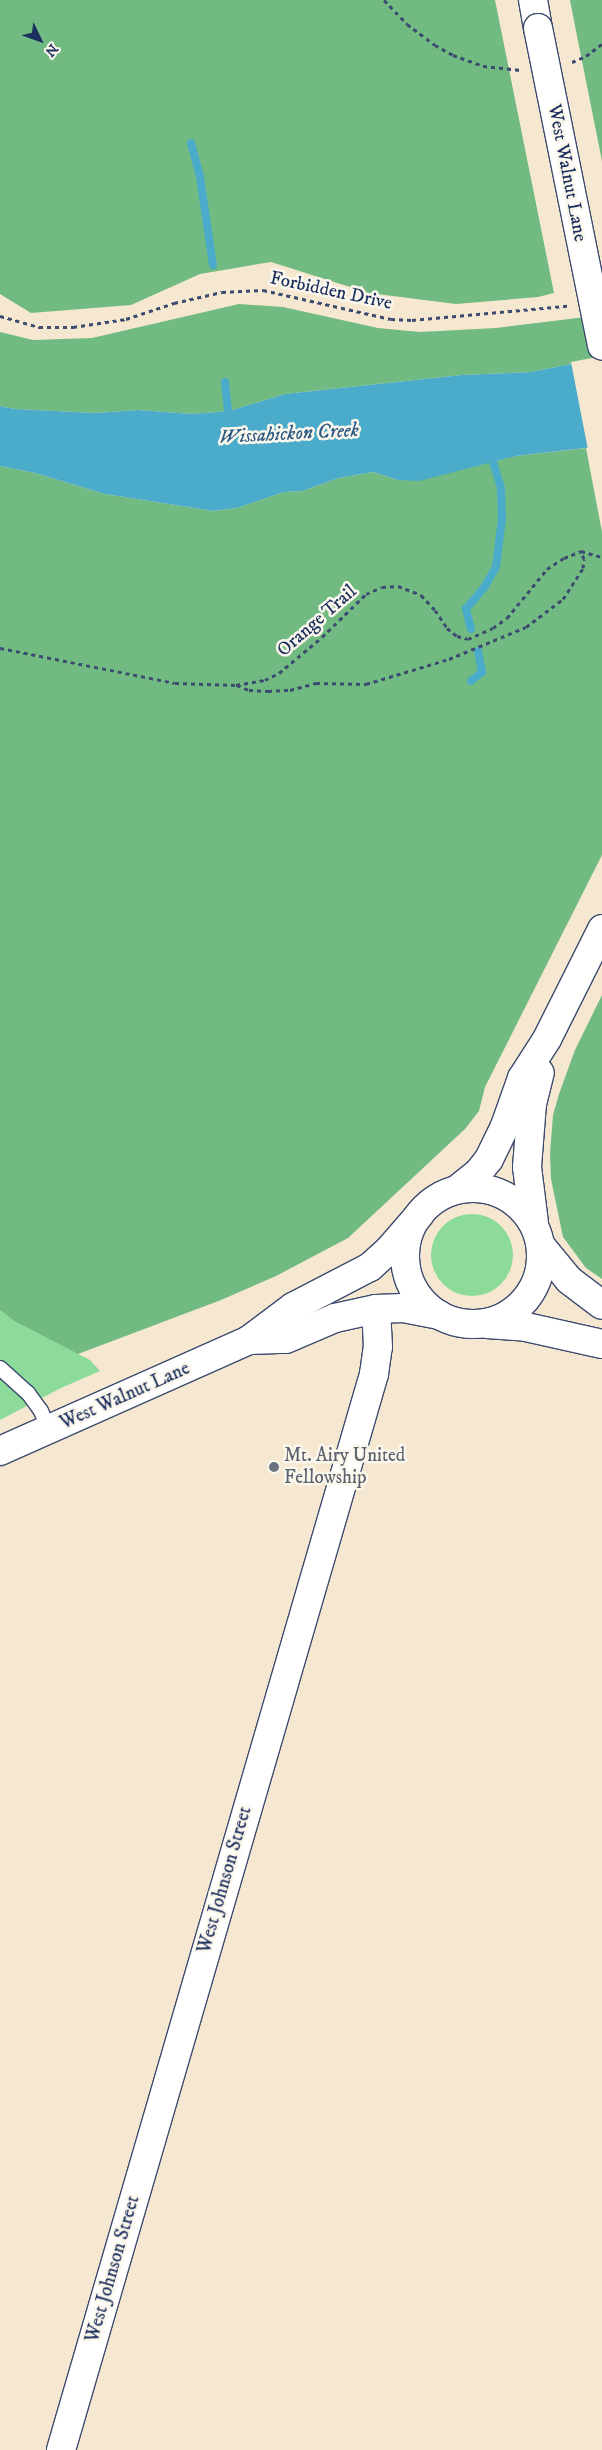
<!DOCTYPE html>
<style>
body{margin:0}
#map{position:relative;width:602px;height:2450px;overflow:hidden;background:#f5e7d0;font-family:"IM FELL DW Pica",serif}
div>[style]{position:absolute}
.green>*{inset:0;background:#8cdb9a}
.round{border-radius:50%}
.forest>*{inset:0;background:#71bb82}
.water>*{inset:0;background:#4babca}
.pier>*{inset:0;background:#f5e7d0}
.stream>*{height:8px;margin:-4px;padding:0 4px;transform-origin:4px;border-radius:4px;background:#4babca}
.path>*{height:3px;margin-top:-1.5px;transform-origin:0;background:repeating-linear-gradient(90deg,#3c4b6f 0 4px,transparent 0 8px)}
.roads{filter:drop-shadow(1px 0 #3c4b6f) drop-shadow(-1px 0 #3c4b6f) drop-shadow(0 1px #3c4b6f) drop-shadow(0 -1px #3c4b6f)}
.service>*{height:14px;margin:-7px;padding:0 7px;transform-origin:7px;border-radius:7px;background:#fff}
.minor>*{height:28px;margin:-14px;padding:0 14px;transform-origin:14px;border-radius:14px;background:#fff}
.tertiary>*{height:28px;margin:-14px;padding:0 14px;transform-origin:14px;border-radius:14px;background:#fff}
.tertiary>.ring{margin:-14px;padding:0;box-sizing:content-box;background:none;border:28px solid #fff;border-radius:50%}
.bridges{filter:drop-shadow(1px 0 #3c4b6f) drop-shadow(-1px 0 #3c4b6f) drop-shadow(0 1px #3c4b6f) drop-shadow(0 -1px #3c4b6f)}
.tertiary-bridge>*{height:28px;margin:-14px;padding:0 14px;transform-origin:14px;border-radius:14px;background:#fff}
.dots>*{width:14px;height:14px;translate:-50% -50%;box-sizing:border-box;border:2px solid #fbf7ec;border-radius:50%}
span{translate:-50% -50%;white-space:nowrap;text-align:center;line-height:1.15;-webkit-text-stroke:5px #fbf7ec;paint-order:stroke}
.street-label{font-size:19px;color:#1b2f5e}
.worship-label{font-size:19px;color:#5b616d}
.left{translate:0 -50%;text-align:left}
.water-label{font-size:20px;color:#2c5a84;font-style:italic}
.north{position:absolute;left:15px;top:15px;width:50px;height:50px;-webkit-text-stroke:4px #fbf7ec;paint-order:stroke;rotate:132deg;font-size:14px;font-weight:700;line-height:20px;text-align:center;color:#1b2f5e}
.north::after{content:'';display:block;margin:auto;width:18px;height:22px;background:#1b2f5e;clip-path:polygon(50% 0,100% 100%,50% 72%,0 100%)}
</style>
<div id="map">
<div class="green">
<div class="round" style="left:431px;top:1214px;width:82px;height:82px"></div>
<div style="clip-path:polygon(0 1310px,14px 1321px,90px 1360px,100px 1371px,61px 1388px,0 1420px)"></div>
</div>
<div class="forest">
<div style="clip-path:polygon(0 0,495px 0,554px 293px,538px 297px,456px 304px,369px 293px,271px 262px,200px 274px,131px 305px,31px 313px,0 294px)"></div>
<div style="clip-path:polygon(570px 0,602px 0,602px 161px,575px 26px)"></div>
<div style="clip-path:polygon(239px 304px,283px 307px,378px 328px,420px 332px,496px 328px,602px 315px,602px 358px,531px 372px,462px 375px,285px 394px,229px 411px,192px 414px,138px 410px,96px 413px,15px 409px,0 406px,0 332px,33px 340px,92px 338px)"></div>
<div style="clip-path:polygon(586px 448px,602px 532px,602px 855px,485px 1087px,479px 1111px,465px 1129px,348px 1238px,276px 1276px,221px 1300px,78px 1354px,14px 1321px,0 1310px,0 466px,35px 473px,105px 494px,213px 511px,237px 508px,284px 492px,302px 491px,339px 478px,373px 472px,398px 480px,443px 473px,516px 456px)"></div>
<div style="clip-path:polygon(602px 995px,602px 1279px,586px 1268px,563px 1237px,551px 1179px,550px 1154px,553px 1115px,559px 1094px,575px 1050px)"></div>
</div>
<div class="water">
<div style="clip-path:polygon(602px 358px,602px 446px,516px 456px,419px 481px,398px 480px,373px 472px,339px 478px,302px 491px,284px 492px,237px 508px,213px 511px,105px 494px,35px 473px,0 466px,0 406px,15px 409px,96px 413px,138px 410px,192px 414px,229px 411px,285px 394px,462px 375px,531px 372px)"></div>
</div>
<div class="pier">
<div style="clip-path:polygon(602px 356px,602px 448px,588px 450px,571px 362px)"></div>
</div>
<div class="stream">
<div style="left:191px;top:143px;width:35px;rotate:75deg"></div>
<div style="left:200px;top:177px;width:89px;rotate:81.6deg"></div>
<div style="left:225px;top:382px;width:38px;rotate:84deg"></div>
<div style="left:471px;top:629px;width:21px;rotate:-104deg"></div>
<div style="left:466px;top:609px;width:30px;rotate:-50deg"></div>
<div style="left:485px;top:586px;width:22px;rotate:-60deg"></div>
<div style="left:496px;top:567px;width:48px;rotate:-82.9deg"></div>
<div style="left:502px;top:519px;width:31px;rotate:-92deg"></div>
<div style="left:501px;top:488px;width:39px;rotate:-107deg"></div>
<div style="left:471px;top:681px;width:14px;rotate:-39deg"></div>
<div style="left:482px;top:672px;width:21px;rotate:-101deg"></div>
</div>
<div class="path">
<div style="left:384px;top:0;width:33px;rotate:46deg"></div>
<div style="left:407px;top:24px;width:35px;rotate:37deg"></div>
<div style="left:435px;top:45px;width:21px;rotate:29deg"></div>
<div style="left:453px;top:55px;width:32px;rotate:20deg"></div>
<div style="left:483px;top:66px;width:38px;rotate:6deg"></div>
<div style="left:572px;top:62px;width:15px;rotate:-23deg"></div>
<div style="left:586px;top:56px;width:20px;rotate:-37deg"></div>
<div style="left:0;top:316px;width:41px;rotate:15.8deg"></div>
<div style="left:39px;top:327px;width:34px"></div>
<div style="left:73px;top:327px;width:54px;rotate:-8.6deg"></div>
<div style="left:126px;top:319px;width:51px;rotate:-18.4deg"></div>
<div style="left:174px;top:303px;width:49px;rotate:-12.9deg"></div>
<div style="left:222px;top:292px;width:41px;rotate:-2.8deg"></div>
<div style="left:263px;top:290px;width:131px;rotate:12.8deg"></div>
<div style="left:391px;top:319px;width:21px;rotate:3deg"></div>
<div style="left:412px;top:320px;width:156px;rotate:-5.2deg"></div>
<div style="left:0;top:648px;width:178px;rotate:11.3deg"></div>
<div style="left:175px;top:683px;width:61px;rotate:1.9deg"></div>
<div style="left:236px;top:685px;width:29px;rotate:-10deg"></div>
<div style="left:265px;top:680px;width:16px;rotate:-27deg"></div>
<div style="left:279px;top:673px;width:56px;rotate:-39.9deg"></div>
<div style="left:322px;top:637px;width:62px;rotate:-44.3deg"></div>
<div style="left:366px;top:594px;width:17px;rotate:-24deg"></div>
<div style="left:382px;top:587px;width:16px;rotate:-4deg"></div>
<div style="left:398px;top:586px;width:25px;rotate:21deg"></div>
<div style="left:421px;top:595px;width:21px;rotate:47deg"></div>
<div style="left:435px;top:610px;width:22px;rotate:56deg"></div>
<div style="left:447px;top:628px;width:13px;rotate:39deg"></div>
<div style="left:457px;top:636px;width:11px;rotate:15deg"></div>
<div style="left:468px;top:639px;width:27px;rotate:-24deg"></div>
<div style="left:493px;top:628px;width:17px;rotate:-36deg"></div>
<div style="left:507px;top:618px;width:63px;rotate:-50.8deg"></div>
<div style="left:547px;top:569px;width:20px;rotate:-33deg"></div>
<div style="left:564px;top:558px;width:18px;rotate:-22deg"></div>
<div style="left:581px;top:551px;width:22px;rotate:16deg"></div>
<div style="left:237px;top:685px;width:13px;rotate:23deg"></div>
<div style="left:249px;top:690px;width:19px;rotate:3deg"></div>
<div style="left:268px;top:691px;width:22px;rotate:-3deg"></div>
<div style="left:290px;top:690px;width:27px;rotate:-15deg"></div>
<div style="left:316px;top:683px;width:50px;rotate:1.1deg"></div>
<div style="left:366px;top:684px;width:87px;rotate:-16.8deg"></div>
<div style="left:449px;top:659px;width:83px;rotate:-22.6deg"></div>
<div style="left:526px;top:627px;width:46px;rotate:-37.1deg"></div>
<div style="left:563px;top:599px;width:37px;rotate:-57deg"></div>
<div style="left:583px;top:568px;width:9px;rotate:-84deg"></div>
<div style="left:584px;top:559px;width:9px;rotate:-111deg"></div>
</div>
<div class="roads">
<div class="service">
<div style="left:0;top:1368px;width:38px;rotate:42deg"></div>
<div style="left:28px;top:1393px;width:22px;rotate:54deg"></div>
<div style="left:41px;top:1411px;width:21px;rotate:67deg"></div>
</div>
<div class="minor">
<div style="left:61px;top:2450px;width:1121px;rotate:-73.78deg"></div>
<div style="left:374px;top:1374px;width:27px;rotate:-82deg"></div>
<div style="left:378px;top:1347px;width:38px;rotate:-93deg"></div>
</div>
<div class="tertiary">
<div style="left:533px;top:0;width:28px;rotate:80deg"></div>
<div class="ring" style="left:405px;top:1188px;width:108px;height:108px"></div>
<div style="left:458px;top:1189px;width:26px;rotate:-39deg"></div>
<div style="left:478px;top:1173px;width:18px;rotate:-52deg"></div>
<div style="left:489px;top:1159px;width:37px;rotate:-64deg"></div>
<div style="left:505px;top:1126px;width:51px;rotate:-70.5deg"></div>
<div style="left:522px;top:1078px;width:46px;rotate:-57.3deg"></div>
<div style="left:547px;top:1039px;width:123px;rotate:-63.4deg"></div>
<div style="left:534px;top:1223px;width:56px;rotate:-97.1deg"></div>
<div style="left:527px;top:1167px;width:63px;rotate:-85.5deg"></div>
<div style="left:532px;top:1104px;width:32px;rotate:-76deg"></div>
<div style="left:541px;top:1246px;width:44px;rotate:50.5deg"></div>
<div style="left:569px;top:1280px;width:41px;rotate:37.1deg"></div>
<div style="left:487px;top:1324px;width:39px;rotate:4deg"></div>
<div style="left:526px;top:1327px;width:78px;rotate:12.6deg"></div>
<div style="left:249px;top:1340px;width:37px;rotate:-2deg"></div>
<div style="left:286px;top:1339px;width:53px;rotate:-23.2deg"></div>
<div style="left:335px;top:1318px;width:42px;rotate:-12.4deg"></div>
<div style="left:376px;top:1309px;width:27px;rotate:-2deg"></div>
<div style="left:403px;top:1308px;width:37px;rotate:11deg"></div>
<div style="left:0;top:1451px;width:273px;rotate:-24deg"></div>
<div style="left:249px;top:1340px;width:55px;rotate:-36.9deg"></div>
<div style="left:293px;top:1307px;width:87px;rotate:-27.5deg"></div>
<div style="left:370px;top:1267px;width:24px;rotate:-42deg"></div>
<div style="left:388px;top:1251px;width:49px;rotate:-49.1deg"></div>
</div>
</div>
<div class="bridges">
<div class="tertiary-bridge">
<div style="left:538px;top:28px;width:324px;rotate:78.6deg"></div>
</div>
</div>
<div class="dots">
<div style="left:274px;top:1467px;background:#6b7280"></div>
</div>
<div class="street-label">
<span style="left:567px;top:173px;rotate:79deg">West Walnut Lane</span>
<span style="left:331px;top:291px;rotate:12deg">Forbidden Drive</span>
<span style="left:317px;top:621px;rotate:-41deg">Orange Trail</span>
<span style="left:125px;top:1396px;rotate:-24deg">West Walnut Lane</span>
<span style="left:225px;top:1880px;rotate:-74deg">West Johnson Street</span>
<span style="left:113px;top:2269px;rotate:-74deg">West Johnson Street</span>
</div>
<div class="worship-label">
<span class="left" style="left:284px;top:1467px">Mt. Airy United<br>Fellowship</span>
</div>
<div class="water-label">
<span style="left:289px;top:434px;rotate:-3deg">Wissahickon Creek</span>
</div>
<div class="north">N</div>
</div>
